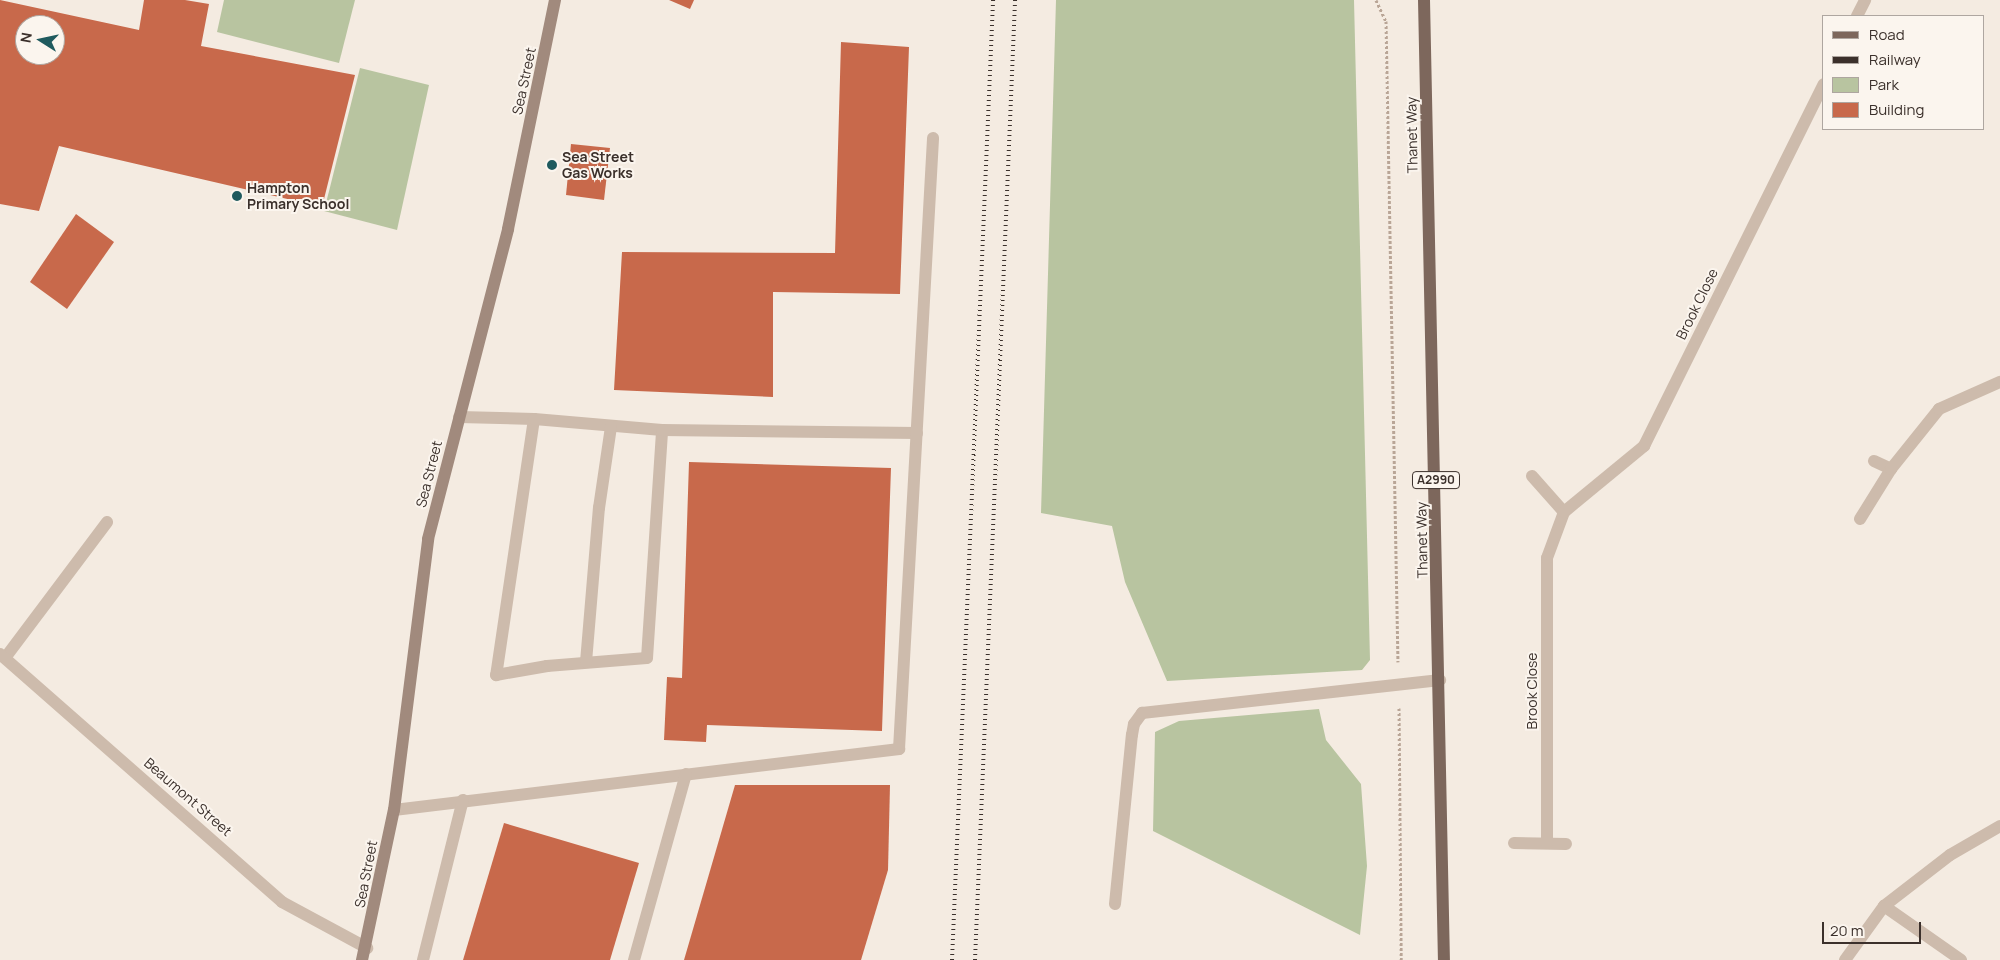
<!DOCTYPE html>
<style>
body{margin:0}
#map{position:relative;width:2000px;height:960px;overflow:hidden;background:#f4ebe1;font-family:Manrope,sans-serif}
div>[style]{position:absolute}
.green>*{inset:0;background:#b8c4a0}
.building>*{inset:0;background:#c8694b}
.path>*{height:3px;margin-top:-1.5px;transform-origin:0;background:repeating-linear-gradient(90deg,#b9a596 0 2.5px,transparent 0 5px)}
.lane>*{height:12px;margin:-6px;padding:0 6px;transform-origin:6px;border-radius:6px;background:#cdbbac}
.street>*{height:12px;margin:-6px;padding:0 6px;transform-origin:6px;border-radius:6px;background:#cdbbac}
.secondary>*{height:12px;margin:-6px;padding:0 6px;transform-origin:6px;border-radius:6px;background:#a18a7d}
.primary>*{height:12px;margin:-6px;padding:0 6px;transform-origin:6px;border-radius:6px;background:#7d675c}
.rail>*{height:4px;margin-top:-2px;transform-origin:0;background:repeating-linear-gradient(90deg,#3b302b 0 1px,transparent 0 5px)}
.dots>*{width:14px;height:14px;translate:-50% -50%;box-sizing:border-box;border:2px solid #fbf5ee;border-radius:50%}
span{translate:-50% -50%;white-space:nowrap;text-align:center;line-height:1.15;-webkit-text-stroke:4px #fbf5ee;paint-order:stroke}
.shield-label span{padding:1px 4px;background:#fbf5ee;border:1px solid;border-radius:4px;-webkit-text-stroke-width:0}
.shield-label{font-size:12px;color:#3b302b;font-weight:700}
.street-label{font-size:14px;color:#3b302b}
.poi-label{font-size:14px;color:#3b302b;font-weight:700}
.left{translate:0 -50%;text-align:left}
.legend{position:absolute;left:1822px;top:15px;width:162px;height:115px;box-sizing:border-box;background:#fbf5ee;border:1px solid #aea6a0;margin:0;padding:6px 9px;list-style:none;font-size:15px;color:#3b302b}
.legend li{display:flex;align-items:center;gap:10px;height:25px}
.legend b{width:25px;border:1px solid #aea6a0}
.north{position:absolute;left:15px;top:15px;width:50px;height:50px;box-sizing:border-box;background:#fbf5ee;border:1px solid #aea6a0;border-radius:50%;rotate:280deg;font-size:14px;font-weight:700;line-height:20px;text-align:center;color:#3b302b}
.north::after{content:'';display:block;margin:auto;width:18px;height:22px;background:#1f5a5e;clip-path:polygon(50% 0,100% 100%,50% 72%,0 100%)}
.scale{position:absolute;left:1822px;top:922px;width:99px;height:22px;box-sizing:border-box;border:2px solid #3b302b;border-top:0;padding-left:6px;font-size:15px;line-height:18px;white-space:nowrap;color:#3b302b;-webkit-text-stroke:4px #fbf5ee;paint-order:stroke}
</style>
<div id="map">
<div class="green">
<div style="clip-path:polygon(224px 0,355px 0,339px 63px,217px 32px)"></div>
<div style="clip-path:polygon(1056px 0,1354px 0,1370px 660px,1362px 670px,1167px 681px,1125px 582px,1112px 526px,1041px 513px)"></div>
<div style="clip-path:polygon(360px 68px,429px 85px,397px 230px,324px 211px)"></div>
<div style="clip-path:polygon(1319px 709px,1326px 740px,1361px 784px,1367px 866px,1360px 935px,1153px 831px,1155px 732px,1179px 721px)"></div>
</div>
<div class="building">
<div style="clip-path:polygon(evenodd,0 0,139px 30px,144px 0,185px 0,209px 4px,201px 46px,355px 75px,322px 207px,59px 146px,39px 211px,0 204px,0 0,25px 25px,55px 25px,55px 55px,25px 55px,25px 25px)"></div>
<div style="clip-path:polygon(669px 0,694px 0,690px 9px)"></div>
<div style="clip-path:polygon(841px 42px,909px 47px,900px 294px,773px 292px,773px 397px,614px 390px,622px 252px,835px 253px)"></div>
<div style="clip-path:polygon(571px 144px,610px 148px,604px 200px,566px 195px)"></div>
<div style="clip-path:polygon(76px 214px,114px 242px,67px 309px,30px 282px)"></div>
<div style="clip-path:polygon(689px 462px,891px 468px,882px 731px,707px 725px,706px 742px,664px 740px,667px 677px,682px 678px)"></div>
<div style="clip-path:polygon(735px 785px,890px 785px,888px 870px,861px 960px,684px 960px)"></div>
<div style="clip-path:polygon(504px 823px,639px 863px,610px 960px,463px 960px)"></div>
</div>
<div class="path">
<div style="left:1376px;top:0;width:23px;rotate:65deg"></div>
<div style="left:1386px;top:21px;width:641px;rotate:88.93deg"></div>
<div style="left:1399px;top:708px;width:252px;rotate:89.5deg"></div>
</div>
<div class="lane">
<div style="left:459px;top:417px;width:75px;rotate:1.5deg"></div>
<div style="left:534px;top:419px;width:259px;rotate:98.4deg"></div>
<div style="left:496px;top:675px;width:52px;rotate:-10deg"></div>
<div style="left:547px;top:666px;width:100px;rotate:-4.6deg"></div>
<div style="left:647px;top:658px;width:228px;rotate:-86.2deg"></div>
<div style="left:662px;top:430px;width:128px;rotate:-175.1deg"></div>
<div style="left:662px;top:430px;width:255px;rotate:0.7deg"></div>
<div style="left:5px;top:658px;width:170px;rotate:-53.1deg"></div>
<div style="left:586px;top:662px;width:155px;rotate:-85.2deg"></div>
<div style="left:599px;top:508px;width:82px;rotate:-81.6deg"></div>
<div style="left:394px;top:810px;width:509px;rotate:-6.89deg"></div>
<div style="left:899px;top:749px;width:612px;rotate:-86.81deg"></div>
<div style="left:1115px;top:904px;width:170px;rotate:-84.3deg"></div>
<div style="left:1132px;top:735px;width:11px;rotate:-80deg"></div>
<div style="left:1134px;top:724px;width:14px;rotate:-54deg"></div>
<div style="left:1142px;top:713px;width:300px;rotate:-6.3deg"></div>
<div style="left:423px;top:960px;width:165px;rotate:-76deg"></div>
<div style="left:634px;top:960px;width:193px;rotate:-74.4deg"></div>
</div>
<div class="street">
<div style="left:1857px;top:16px;width:18px;rotate:-63deg"></div>
<div style="left:1874px;top:461px;width:19px;rotate:25deg"></div>
<div style="left:1532px;top:476px;width:48px;rotate:48.4deg"></div>
<div style="left:1860px;top:519px;width:59px;rotate:-58.2deg"></div>
<div style="left:1891px;top:469px;width:77px;rotate:-51.3deg"></div>
<div style="left:1939px;top:409px;width:67px;rotate:-23.9deg"></div>
<div style="left:0;top:654px;width:376px;rotate:41.3deg"></div>
<div style="left:282px;top:902px;width:97px;rotate:28.4deg"></div>
<div style="left:1514px;top:843px;width:52px;rotate:1.1deg"></div>
<div style="left:1547px;top:843px;width:285px;rotate:-90deg"></div>
<div style="left:1547px;top:558px;width:49px;rotate:-69.7deg"></div>
<div style="left:1564px;top:512px;width:104px;rotate:-39.5deg"></div>
<div style="left:1644px;top:446px;width:404px;rotate:-63.6deg"></div>
<div style="left:1884px;top:906px;width:94px;rotate:35deg"></div>
<div style="left:1845px;top:960px;width:67px;rotate:-54.2deg"></div>
<div style="left:1884px;top:906px;width:83px;rotate:-37.7deg"></div>
<div style="left:1950px;top:855px;width:58px;rotate:-30.1deg"></div>
</div>
<div class="secondary">
<div style="left:362px;top:960px;width:153px;rotate:-78deg"></div>
<div style="left:394px;top:810px;width:273px;rotate:-82.8deg"></div>
<div style="left:428px;top:539px;width:320px;rotate:-75.5deg"></div>
<div style="left:508px;top:229px;width:234px;rotate:-78.4deg"></div>
</div>
<div class="primary">
<div style="left:1424px;top:0;width:960px;rotate:88.81deg"></div>
</div>
<div class="rail">
<div style="left:952px;top:960px;width:961px;rotate:-87.55deg"></div>
<div style="left:975px;top:960px;width:961px;rotate:-87.61deg"></div>
</div>
<div class="dots">
<div style="left:552px;top:165px;background:#1f5a5e"></div>
<div style="left:237px;top:196px;background:#1f5a5e"></div>
</div>
<div class="shield-label">
<span style="left:1436px;top:480px">A2990</span>
</div>
<div class="street-label">
<span style="left:524px;top:81px;rotate:-78deg">Sea Street</span>
<span style="left:1412px;top:135px;rotate:-91deg">Thanet Way</span>
<span style="left:1697px;top:304px;rotate:-64deg">Brook Close</span>
<span style="left:429px;top:474px;rotate:-76deg">Sea Street</span>
<span style="left:1422px;top:540px;rotate:-91deg">Thanet Way</span>
<span style="left:1532px;top:691px;rotate:-90deg">Brook Close</span>
<span style="left:188px;top:797px;rotate:41deg">Beaumont Street</span>
<span style="left:366px;top:874px;rotate:-79deg">Sea Street</span>
</div>
<div class="poi-label">
<span class="left" style="left:562px;top:165px">Sea Street<br>Gas Works</span>
<span class="left" style="left:247px;top:196px">Hampton<br>Primary School</span>
</div>
<ul class="legend">
<li><b style="height:6px;background:#7d675c"></b>Road</li>
<li><b style="height:6px;background:#3b302b"></b>Railway</li>
<li><b style="height:14px;background:#b8c4a0"></b>Park</li>
<li><b style="height:14px;background:#c8694b"></b>Building</li>
</ul>
<div class="north">N</div>
<div class="scale">20 m</div>
</div>
